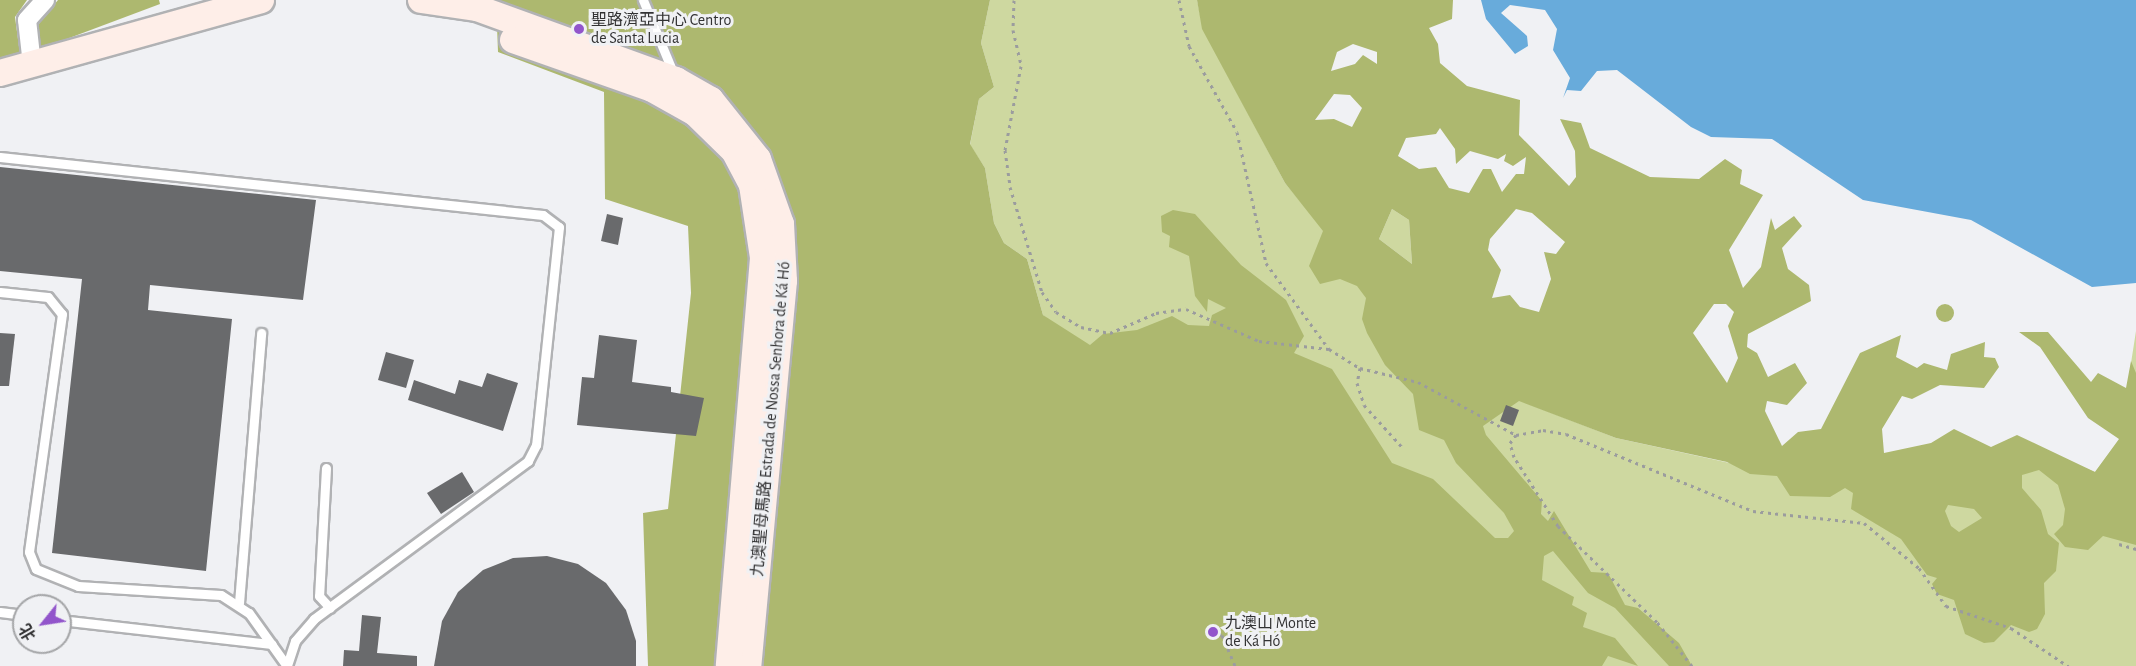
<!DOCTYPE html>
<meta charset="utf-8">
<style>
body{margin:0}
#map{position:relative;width:2136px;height:666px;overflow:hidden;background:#f0f1f4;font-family:"Alegreya Sans","Noto Sans SC",sans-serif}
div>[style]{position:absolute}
.green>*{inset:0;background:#ced8a0}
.forest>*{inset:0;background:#adb86f}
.round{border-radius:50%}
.water>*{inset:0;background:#68abdb}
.building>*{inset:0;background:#696a6c}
.path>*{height:3px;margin-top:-1.5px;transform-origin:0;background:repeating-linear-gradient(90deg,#9b9c9e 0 3px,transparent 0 7.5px)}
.roads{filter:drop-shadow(2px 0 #b1b2b4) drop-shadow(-2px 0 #b1b2b4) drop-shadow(0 2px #b1b2b4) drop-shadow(0 -2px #b1b2b4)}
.lane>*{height:9px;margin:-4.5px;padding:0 4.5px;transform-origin:4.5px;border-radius:4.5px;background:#fff}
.street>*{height:18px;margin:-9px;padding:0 9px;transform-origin:9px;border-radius:9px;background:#fff}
.secondary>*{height:26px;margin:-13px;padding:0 13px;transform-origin:13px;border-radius:13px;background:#feeee8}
.dots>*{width:16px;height:16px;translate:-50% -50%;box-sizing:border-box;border:3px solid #f0f1f4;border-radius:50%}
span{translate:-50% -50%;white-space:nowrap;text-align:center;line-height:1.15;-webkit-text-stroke:6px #f0f1f4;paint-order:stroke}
.poi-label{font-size:16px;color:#323233}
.left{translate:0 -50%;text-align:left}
.street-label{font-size:16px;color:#323233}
.north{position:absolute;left:12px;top:594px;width:60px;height:60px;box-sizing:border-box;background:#f0f1f4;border:2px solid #a4a5a7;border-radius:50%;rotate:240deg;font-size:16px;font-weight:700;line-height:24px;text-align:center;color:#323233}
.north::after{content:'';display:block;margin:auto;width:21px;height:27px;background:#9255cb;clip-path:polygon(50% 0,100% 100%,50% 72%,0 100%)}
</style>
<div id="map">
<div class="green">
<div style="clip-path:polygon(990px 0,1197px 0,1203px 29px,1285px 183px,1439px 369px,1616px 438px,1757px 469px,2037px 448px,2095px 472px,2119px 440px,2136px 331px,2136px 666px,1573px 666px,1123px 356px,1074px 340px,1043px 315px,1027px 259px,1004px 243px,994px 223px,985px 168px,970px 145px,979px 99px,994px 87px,981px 43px)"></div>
<div style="clip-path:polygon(1392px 209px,1409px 220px,1412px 264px,1379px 239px)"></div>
</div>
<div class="forest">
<div style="clip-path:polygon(0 0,27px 0,15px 17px,20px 54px,0 59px)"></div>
<div style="clip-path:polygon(58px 0,159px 0,160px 4px,40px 49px,37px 26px)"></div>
<div style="clip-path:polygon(evenodd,496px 0,990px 0,981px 43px,994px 87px,979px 99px,970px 144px,985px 168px,994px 223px,1004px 243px,1027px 259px,1043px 315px,1090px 345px,1103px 334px,1137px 330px,1172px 316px,1188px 325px,1209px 326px,1212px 315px,1226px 308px,1208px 299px,1207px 312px,1195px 296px,1189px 256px,1169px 247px,1170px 236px,1162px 232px,1161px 216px,1173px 210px,1195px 214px,1241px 265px,1286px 300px,1304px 336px,1294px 353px,1332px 369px,1392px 463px,1433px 479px,1495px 538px,1508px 538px,1514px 531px,1504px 513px,1456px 463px,1444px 440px,1419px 430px,1413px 394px,1385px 365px,1367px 333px,1362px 319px,1366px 298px,1357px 286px,1340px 279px,1320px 284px,1309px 266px,1323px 231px,1285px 183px,1202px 29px,1197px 0,1453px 0,1452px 19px,1429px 28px,1438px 44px,1440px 63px,1467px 86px,1520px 100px,1519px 135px,1569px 186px,1576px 177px,1575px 151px,1560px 119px,1581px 123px,1590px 148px,1650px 177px,1699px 179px,1725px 159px,1742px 170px,1740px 184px,1763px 195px,1729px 250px,1743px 288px,1761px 267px,1771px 218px,1775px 230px,1794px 216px,1802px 226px,1782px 248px,1788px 269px,1809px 285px,1811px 301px,1748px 334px,1747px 347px,1757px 353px,1768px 377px,1795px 363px,1807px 383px,1787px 405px,1767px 401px,1765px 411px,1782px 446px,1798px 432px,1821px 429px,1860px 353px,1901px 335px,1896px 357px,1917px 368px,1924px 363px,1947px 370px,1951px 354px,1985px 342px,1984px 357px,1995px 358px,1999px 367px,1984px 388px,1940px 385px,1912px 399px,1902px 396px,1882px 429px,1884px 453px,1931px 443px,1954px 429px,1991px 447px,2017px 435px,2095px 472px,2119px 439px,2088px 418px,2040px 347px,2019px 332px,2048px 332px,2091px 382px,2098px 373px,2126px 388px,2131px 361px,2136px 373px,2136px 545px,2103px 536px,2088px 550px,2065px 547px,2054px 534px,2063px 525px,2065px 509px,2058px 485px,2039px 470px,2022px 475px,2022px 488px,2041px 510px,2048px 534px,2059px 543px,2056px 571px,2044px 583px,2045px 614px,2037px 629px,2029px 632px,2011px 625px,1994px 642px,1984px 643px,1965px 634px,1954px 600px,1937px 594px,1932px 584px,1937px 578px,1927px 575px,1901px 539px,1851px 509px,1853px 493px,1845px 488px,1830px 497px,1790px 496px,1777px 476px,1750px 474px,1727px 462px,1616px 438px,1519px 401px,1483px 426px,1486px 435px,1542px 501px,1541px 514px,1548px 521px,1554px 511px,1591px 572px,1608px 573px,1625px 605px,1638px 608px,1679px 643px,1692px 666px,1669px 666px,1615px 608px,1588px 593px,1553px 551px,1544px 556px,1542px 580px,1574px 597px,1572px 605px,1587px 613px,1583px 627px,1615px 638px,1638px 666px,1608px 656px,1602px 666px,648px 666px,643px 513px,668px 509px,691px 293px,688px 226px,605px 199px,604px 92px,498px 52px,496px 0,1353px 44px,1377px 52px,1377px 64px,1363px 55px,1355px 64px,1331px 71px,1337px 52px,1353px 44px,496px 0,1334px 94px,1350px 95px,1362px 108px,1352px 127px,1334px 119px,1315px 120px,1334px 94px,496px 0,1440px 128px,1455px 149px,1456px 164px,1470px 151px,1498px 159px,1506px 154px,1504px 161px,1513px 166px,1526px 157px,1524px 174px,1516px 174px,1502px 192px,1491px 169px,1483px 169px,1469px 193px,1449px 188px,1436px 167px,1419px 169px,1398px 156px,1406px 138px,1436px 134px,1440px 128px,496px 0,1392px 209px,1409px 220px,1412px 264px,1379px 239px,1392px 209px,496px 0,1516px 209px,1532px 213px,1565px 242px,1556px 254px,1544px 252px,1551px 279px,1539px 312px,1520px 307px,1510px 295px,1492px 298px,1501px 270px,1488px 250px,1490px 239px,1516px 209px,496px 0,1714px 304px,1726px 304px,1734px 312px,1728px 326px,1738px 358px,1727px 383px,1693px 333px,1714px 304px,496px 0,1948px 505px,1974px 509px,1982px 518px,1959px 532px,1951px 526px,1945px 511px,1948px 505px)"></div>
<div class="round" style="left:1936px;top:304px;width:18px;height:18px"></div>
</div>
<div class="water">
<div style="clip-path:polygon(1481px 0,2136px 0,2136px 283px,2092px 287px,1971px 220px,1863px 200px,1772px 139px,1711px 137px,1691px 127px,1617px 70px,1597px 71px,1581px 91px,1567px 90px,1563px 98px,1570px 78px,1553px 50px,1557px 29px,1545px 10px,1510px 5px,1501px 13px,1527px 36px,1528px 46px,1515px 54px,1486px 19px)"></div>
</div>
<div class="building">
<div style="clip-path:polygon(0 167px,316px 200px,303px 300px,150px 285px,148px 310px,232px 319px,206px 571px,52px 553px,82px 279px,0 271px)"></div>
<div style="clip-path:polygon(607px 214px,623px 218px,618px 245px,601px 241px)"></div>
<div style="clip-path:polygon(0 333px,15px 334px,9px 386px,0 386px)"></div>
<div style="clip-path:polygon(599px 335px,637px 340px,632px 382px,671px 387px,671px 392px,704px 398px,696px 436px,577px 425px,582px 377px,594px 378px)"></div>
<div style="clip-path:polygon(386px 352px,414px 360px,406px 388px,378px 380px)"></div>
<div style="clip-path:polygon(487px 373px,518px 383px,503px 431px,408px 400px,414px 380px,455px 394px,459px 380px,482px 387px)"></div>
<div style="clip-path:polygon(1506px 405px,1519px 410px,1513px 426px,1500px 421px)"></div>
<div style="clip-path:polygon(462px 472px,474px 492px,441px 514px,427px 493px)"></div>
<div style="clip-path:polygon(547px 556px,578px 564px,606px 583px,626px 610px,636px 641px,636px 666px,434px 666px,442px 621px,458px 592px,483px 570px,513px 558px)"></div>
<div style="clip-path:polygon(362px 615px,381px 617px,377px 653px,417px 656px,417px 666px,343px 666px,344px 650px,359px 651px)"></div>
</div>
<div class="path">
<div style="left:1014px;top:0;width:30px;rotate:92deg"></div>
<div style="left:1013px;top:30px;width:37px;rotate:77deg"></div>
<div style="left:1021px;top:66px;width:86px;rotate:100.8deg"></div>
<div style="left:1005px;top:150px;width:37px;rotate:82deg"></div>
<div style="left:1010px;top:187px;width:110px;rotate:73.1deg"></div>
<div style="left:1042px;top:292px;width:24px;rotate:55deg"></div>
<div style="left:1056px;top:312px;width:29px;rotate:31deg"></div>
<div style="left:1081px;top:327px;width:30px;rotate:12deg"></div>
<div style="left:1110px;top:333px;width:50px;rotate:-23.5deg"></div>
<div style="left:1156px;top:313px;width:30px;rotate:-8deg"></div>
<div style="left:1186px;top:309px;width:80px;rotate:23.7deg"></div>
<div style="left:1259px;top:341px;width:70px;rotate:6.5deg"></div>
<div style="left:1179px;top:0;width:47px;rotate:77.7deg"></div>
<div style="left:1189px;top:46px;width:98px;rotate:60.8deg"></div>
<div style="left:1237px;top:132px;width:134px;rotate:77.5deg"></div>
<div style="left:1266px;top:263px;width:107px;rotate:53.8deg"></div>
<div style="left:1329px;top:349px;width:36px;rotate:32deg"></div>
<div style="left:1360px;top:368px;width:60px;rotate:13.6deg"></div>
<div style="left:1418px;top:382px;width:111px;rotate:28.4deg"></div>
<div style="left:1360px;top:368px;width:15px;rotate:101deg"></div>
<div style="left:1357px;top:383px;width:23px;rotate:72deg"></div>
<div style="left:1364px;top:405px;width:58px;rotate:47.8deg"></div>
<div style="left:2119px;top:544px;width:18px;rotate:16deg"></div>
<div style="left:1212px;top:632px;width:10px;rotate:17deg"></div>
<div style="left:1222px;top:635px;width:34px;rotate:67deg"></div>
<div style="left:1692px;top:666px;width:56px;rotate:-128.5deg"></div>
<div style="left:1657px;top:622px;width:138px;rotate:-135.9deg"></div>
<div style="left:1558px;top:526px;width:82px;rotate:-122.5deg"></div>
<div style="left:1514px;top:457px;width:15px;rotate:-106deg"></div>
<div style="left:1510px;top:443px;width:10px;rotate:-53deg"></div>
<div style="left:1516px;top:435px;width:27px;rotate:-10deg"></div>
<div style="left:1543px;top:430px;width:23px;rotate:10deg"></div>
<div style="left:1566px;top:434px;width:202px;rotate:22.4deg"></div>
<div style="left:1753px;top:511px;width:112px;rotate:6.2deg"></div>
<div style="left:1864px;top:523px;width:71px;rotate:39.3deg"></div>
<div style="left:1919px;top:568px;width:47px;rotate:54.6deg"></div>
<div style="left:1946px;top:606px;width:69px;rotate:18.7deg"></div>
<div style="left:2011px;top:628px;width:69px;rotate:33.7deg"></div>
</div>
<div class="roads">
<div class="lane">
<div style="left:643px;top:0;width:81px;rotate:67.5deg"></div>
<div style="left:0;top:157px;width:546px;rotate:6.1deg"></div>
<div style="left:543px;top:215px;width:20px;rotate:37deg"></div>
<div style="left:559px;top:227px;width:219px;rotate:96deg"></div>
<div style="left:536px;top:445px;width:18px;rotate:117deg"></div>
<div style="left:528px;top:461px;width:266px;rotate:143.6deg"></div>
<div style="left:314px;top:619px;width:29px;rotate:131deg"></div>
<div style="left:295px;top:641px;width:26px;rotate:108deg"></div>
<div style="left:0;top:292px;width:48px;rotate:5.9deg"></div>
<div style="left:48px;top:297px;width:22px;rotate:51deg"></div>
<div style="left:62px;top:314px;width:240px;rotate:97.9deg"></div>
<div style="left:29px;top:552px;width:18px;rotate:68deg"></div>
<div style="left:36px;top:569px;width:45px;rotate:22deg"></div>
<div style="left:78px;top:586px;width:143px;rotate:3.6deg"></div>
<div style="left:221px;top:595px;width:33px;rotate:33deg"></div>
<div style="left:249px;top:613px;width:65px;rotate:54.4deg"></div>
<div style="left:326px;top:468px;width:128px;rotate:93.1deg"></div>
<div style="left:319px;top:596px;width:16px;rotate:47deg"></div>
<div style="left:239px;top:603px;width:271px;rotate:-85.3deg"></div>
<div style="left:0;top:612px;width:24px;rotate:7deg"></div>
<div style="left:60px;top:620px;width:213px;rotate:6.5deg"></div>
</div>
<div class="street">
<div style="left:32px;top:65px;width:45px;rotate:-96.3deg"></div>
<div style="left:27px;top:20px;width:27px;rotate:-48deg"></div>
</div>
<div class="secondary">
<div style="left:421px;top:0;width:57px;rotate:8.1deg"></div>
<div style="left:477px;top:8px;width:212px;rotate:19.9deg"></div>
<div style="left:676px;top:80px;width:40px;rotate:29.7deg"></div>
<div style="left:711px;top:100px;width:75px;rotate:51.5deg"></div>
<div style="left:758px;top:159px;width:69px;rotate:70.5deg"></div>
<div style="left:781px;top:224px;width:57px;rotate:87deg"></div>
<div style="left:784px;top:281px;width:387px;rotate:95.3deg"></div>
<div style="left:513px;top:40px;width:147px;rotate:19.4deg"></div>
<div style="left:652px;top:89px;width:49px;rotate:29.2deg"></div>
<div style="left:695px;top:113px;width:54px;rotate:44.3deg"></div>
<div style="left:734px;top:151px;width:38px;rotate:62deg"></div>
<div style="left:752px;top:185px;width:74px;rotate:81.4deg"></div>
<div style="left:763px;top:258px;width:409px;rotate:94.8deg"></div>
<div style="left:0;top:73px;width:271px;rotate:-15.6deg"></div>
</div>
</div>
<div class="dots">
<div style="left:579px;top:29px;background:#9255cb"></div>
<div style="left:1213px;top:632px;background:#9255cb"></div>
</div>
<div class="poi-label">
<span class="left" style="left:591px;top:29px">聖路濟亞中心 Centro<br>de Santa Lucia</span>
<span class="left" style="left:1225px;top:632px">九澳山 Monte<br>de Ká Hó</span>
</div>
<div class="street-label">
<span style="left:771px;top:419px;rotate:-85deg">九澳聖母馬路 Estrada de Nossa Senhora de Ká Hó</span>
</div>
<div class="north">北</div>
</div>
